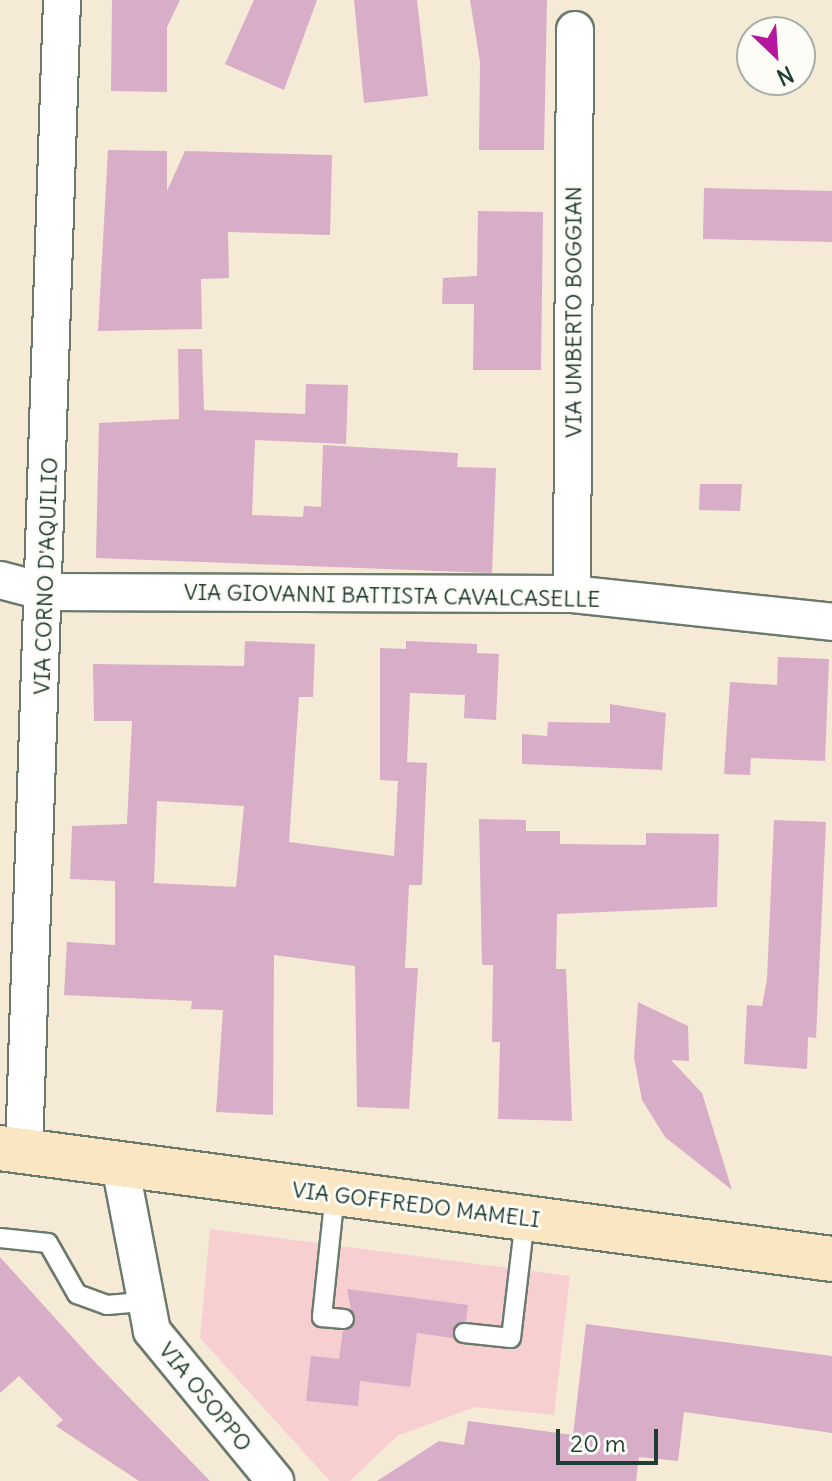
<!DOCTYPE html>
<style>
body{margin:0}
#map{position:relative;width:832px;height:1481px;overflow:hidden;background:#f5ead5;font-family:Delius,sans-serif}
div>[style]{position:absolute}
.built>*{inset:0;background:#f7cfd0}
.building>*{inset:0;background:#d8adc8}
.roads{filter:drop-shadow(2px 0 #6a7a6c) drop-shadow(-2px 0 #6a7a6c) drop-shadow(0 2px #6a7a6c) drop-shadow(0 -2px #6a7a6c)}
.service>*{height:18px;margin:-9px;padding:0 9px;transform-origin:9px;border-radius:9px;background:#fff}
.minor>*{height:36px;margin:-18px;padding:0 18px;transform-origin:18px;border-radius:18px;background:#fff}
.secondary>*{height:44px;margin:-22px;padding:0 22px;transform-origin:22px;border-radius:22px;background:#fbe6c3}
span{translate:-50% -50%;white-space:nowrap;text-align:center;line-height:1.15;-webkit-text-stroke:6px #fdfcf7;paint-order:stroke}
.street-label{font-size:22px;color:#1f3d34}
.north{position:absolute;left:736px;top:16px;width:80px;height:80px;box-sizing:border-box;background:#fdfcf7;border:2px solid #a4b0a9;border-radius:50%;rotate:155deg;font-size:22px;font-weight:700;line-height:32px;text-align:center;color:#1f3d34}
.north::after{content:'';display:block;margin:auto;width:28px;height:36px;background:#b5179e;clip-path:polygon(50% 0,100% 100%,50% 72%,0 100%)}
.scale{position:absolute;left:556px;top:1429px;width:102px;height:36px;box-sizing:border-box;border:4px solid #1f3d34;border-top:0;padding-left:10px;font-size:24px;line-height:28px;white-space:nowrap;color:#1f3d34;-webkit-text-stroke:6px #fdfcf7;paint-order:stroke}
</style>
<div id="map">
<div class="built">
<div style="clip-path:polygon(210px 1229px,570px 1276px,554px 1415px,475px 1407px,397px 1436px,350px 1481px,330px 1481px,200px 1338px)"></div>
</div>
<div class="building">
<div style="clip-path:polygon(112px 0,180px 0,167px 27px,167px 92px,111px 91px)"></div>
<div style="clip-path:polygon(254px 0,317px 0,284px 90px,225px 64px)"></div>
<div style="clip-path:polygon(354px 0,417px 0,428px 96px,364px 103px)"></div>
<div style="clip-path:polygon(470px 0,547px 0,544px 150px,479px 150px,480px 62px)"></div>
<div style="clip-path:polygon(108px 150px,167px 151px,167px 191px,185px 151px,332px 155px,330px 235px,228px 232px,229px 278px,201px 279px,202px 329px,98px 331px)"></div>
<div style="clip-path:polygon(704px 188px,832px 191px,832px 242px,703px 239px)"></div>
<div style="clip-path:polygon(478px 211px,543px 212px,541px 370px,473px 370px,474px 304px,442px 304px,443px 278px,477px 276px)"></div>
<div style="clip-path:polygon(178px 349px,202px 349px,204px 410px,305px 414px,306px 384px,348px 385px,346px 444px,255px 440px,252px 515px,303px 517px,304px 506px,321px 507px,323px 445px,458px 453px,457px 467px,496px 468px,492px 573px,96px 558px,99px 423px,179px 419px)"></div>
<div style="clip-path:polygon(700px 484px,742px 484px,740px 511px,699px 510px)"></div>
<div style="clip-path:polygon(evenodd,245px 641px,315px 644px,313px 697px,299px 697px,289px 842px,394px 856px,398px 781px,380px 780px,380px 648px,406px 649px,406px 641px,477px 644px,477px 653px,499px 654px,496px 720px,464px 718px,465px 695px,410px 693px,407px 762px,427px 763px,422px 885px,409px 885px,405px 968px,418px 968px,409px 1109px,357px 1107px,355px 966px,274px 955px,273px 1115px,216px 1112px,223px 1010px,191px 1009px,192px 1001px,64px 995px,67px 942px,115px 945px,115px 881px,70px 879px,72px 826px,127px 824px,132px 721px,94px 721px,93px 664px,244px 666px,245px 641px,157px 801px,244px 806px,236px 887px,154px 883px,157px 801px)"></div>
<div style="clip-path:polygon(778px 657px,829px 659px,825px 761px,751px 758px,750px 775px,724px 774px,730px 682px,777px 685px)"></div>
<div style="clip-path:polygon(610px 704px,666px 713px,662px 770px,522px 764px,522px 734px,547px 736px,548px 722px,610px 723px)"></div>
<div style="clip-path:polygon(479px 819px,526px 820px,526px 831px,560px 831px,560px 844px,646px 845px,646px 833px,719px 834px,717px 907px,557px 914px,556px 969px,566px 969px,572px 1121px,498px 1119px,500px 1042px,492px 1042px,493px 965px,482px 965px)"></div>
<div style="clip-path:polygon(774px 820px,826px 822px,816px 1038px,808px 1037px,807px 1069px,744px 1064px,747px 1005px,762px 1006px,767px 979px)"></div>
<div style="clip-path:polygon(638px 1002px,688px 1026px,689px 1061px,671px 1060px,702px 1093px,732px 1190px,665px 1137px,642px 1100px,634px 1058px)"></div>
<div style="clip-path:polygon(0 1257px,92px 1359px,210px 1481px,139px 1481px,56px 1426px,63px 1420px,19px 1376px,0 1393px)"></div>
<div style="clip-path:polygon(347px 1289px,468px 1305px,466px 1321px,455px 1325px,453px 1338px,417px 1333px,410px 1387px,360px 1381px,358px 1406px,306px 1401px,311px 1356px,339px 1359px,343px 1331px,354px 1325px)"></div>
<div style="clip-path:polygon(586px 1324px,832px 1356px,832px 1433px,684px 1412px,678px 1461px,639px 1457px,636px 1481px,377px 1481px,439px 1441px,464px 1445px,468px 1421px,573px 1435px)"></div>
</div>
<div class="roads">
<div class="service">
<div style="left:335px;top:1193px;width:125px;rotate:96deg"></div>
<div style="left:322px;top:1317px;width:22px;rotate:5deg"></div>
<div style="left:0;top:1238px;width:48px;rotate:5.9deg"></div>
<div style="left:48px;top:1243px;width:59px;rotate:60.4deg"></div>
<div style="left:77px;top:1294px;width:32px;rotate:20deg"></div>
<div style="left:107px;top:1305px;width:38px;rotate:-5deg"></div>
<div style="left:464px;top:1333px;width:47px;rotate:6.1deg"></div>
<div style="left:511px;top:1338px;width:120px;rotate:-83.3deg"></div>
</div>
<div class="minor">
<div style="left:0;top:580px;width:48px;rotate:14.6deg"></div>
<div style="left:46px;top:592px;width:526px;rotate:0.22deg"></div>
<div style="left:572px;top:594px;width:262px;rotate:6.1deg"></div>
<div style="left:572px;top:594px;width:564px;rotate:-89.7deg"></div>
<div style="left:24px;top:1152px;width:1153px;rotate:-88.11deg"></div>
<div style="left:120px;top:1165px;width:169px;rotate:79.1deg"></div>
<div style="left:152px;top:1331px;width:194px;rotate:50.6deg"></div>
</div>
<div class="secondary">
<div style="left:0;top:1148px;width:839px;rotate:7.6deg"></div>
</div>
</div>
<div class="street-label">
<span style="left:574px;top:312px;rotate:-90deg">VIA UMBERTO BOGGIAN</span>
<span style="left:46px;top:576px;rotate:-88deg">VIA CORNO D'AQUILIO</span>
<span style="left:392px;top:596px;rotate:1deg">VIA GIOVANNI BATTISTA CAVALCASELLE</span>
<span style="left:416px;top:1205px;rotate:7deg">VIA GOFFREDO MAMELI</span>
<span style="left:205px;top:1397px;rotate:51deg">VIA OSOPPO</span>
</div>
<div class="north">N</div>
<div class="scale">20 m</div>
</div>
